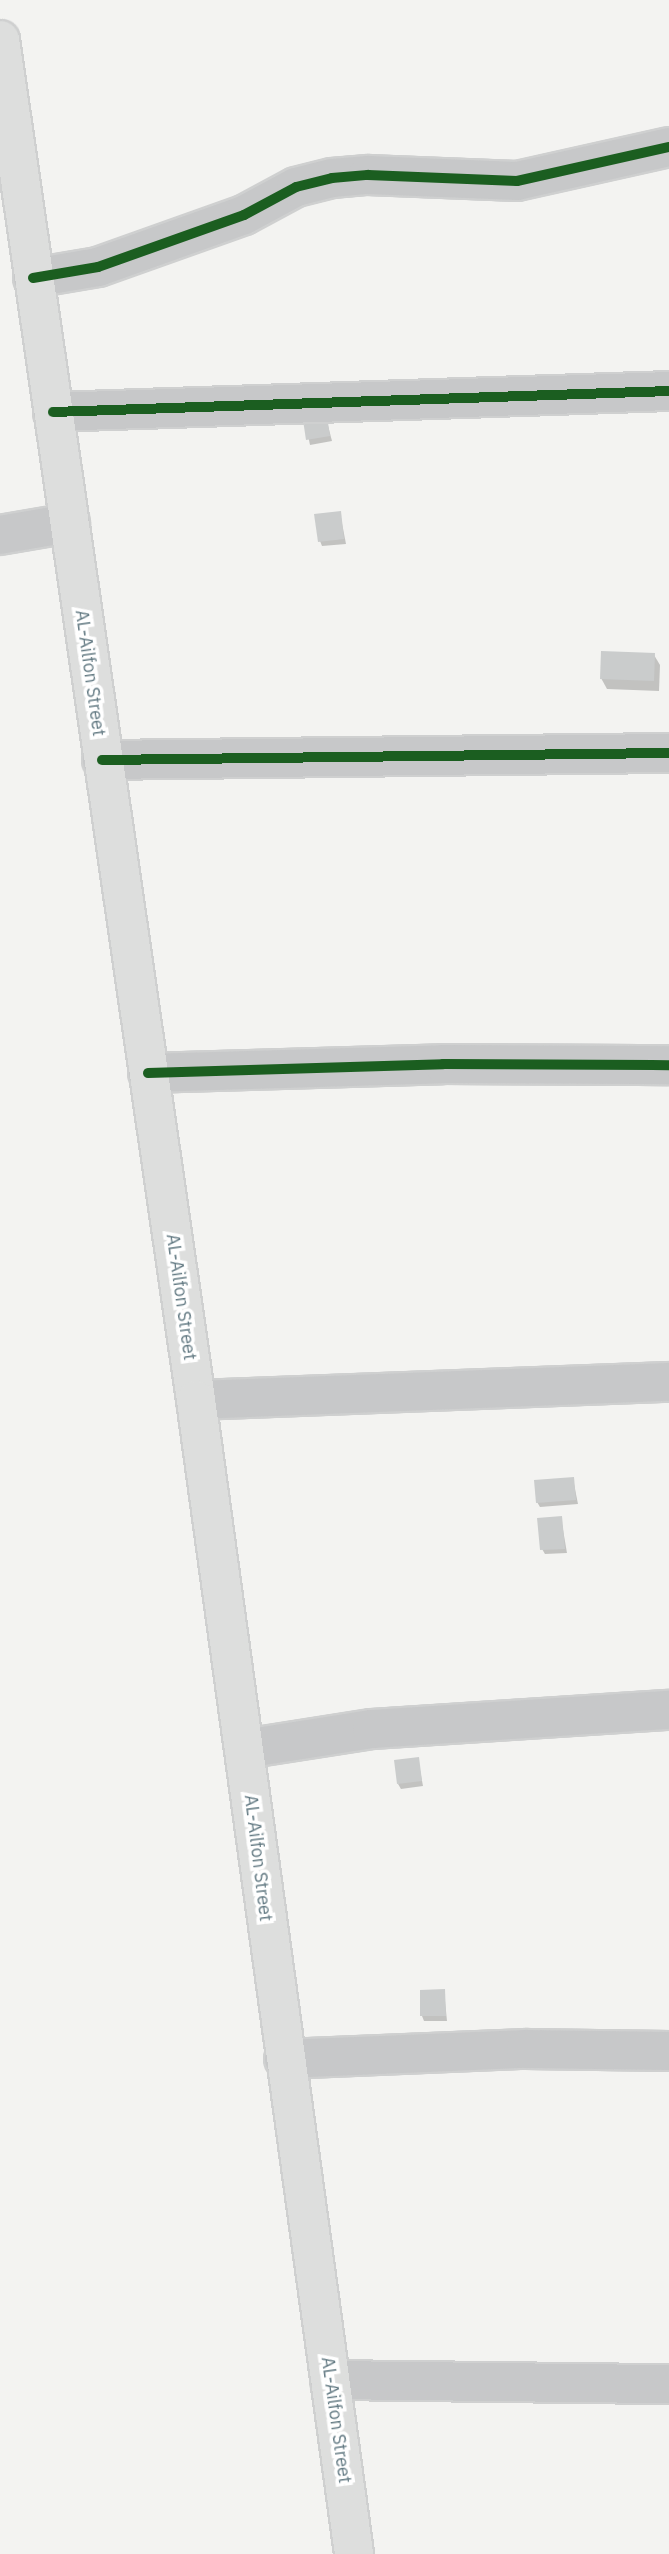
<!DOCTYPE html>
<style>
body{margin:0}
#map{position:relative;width:669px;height:2554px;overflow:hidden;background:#f3f3f1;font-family:"IBM Plex Sans",sans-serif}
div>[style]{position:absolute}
.shadow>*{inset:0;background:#0003}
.building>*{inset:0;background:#cacccc}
.roads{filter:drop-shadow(2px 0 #cfd0d0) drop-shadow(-2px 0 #cfd0d0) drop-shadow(0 2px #cfd0d0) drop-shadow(0 -2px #cfd0d0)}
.street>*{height:38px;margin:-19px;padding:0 19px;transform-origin:19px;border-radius:19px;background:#c7c8c9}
.highway>*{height:38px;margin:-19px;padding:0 19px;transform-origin:19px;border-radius:19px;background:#dddedd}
.cycleway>*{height:10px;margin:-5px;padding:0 5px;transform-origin:5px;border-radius:5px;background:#1b5e20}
span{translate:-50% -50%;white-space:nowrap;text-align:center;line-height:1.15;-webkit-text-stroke:7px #fff;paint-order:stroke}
.street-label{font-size:18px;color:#627982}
</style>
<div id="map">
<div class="shadow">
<div style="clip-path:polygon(326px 418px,332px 441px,310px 445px,305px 421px)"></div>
<div style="clip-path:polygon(340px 513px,346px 544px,322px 546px,320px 541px)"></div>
<div style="clip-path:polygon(654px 655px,660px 665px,659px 691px,607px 689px,601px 678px)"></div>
<div style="clip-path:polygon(573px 1479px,578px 1504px,540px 1507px,537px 1502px)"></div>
<div style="clip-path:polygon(561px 1518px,567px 1553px,545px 1554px,542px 1549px)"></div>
<div style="clip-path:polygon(418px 1759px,423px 1786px,401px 1789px,398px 1784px)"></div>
<div style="clip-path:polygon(444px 1991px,447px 2021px,424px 2021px,422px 2016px)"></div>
</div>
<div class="building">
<div style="clip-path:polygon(327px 416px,330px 436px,306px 440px,303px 420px)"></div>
<div style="clip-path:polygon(341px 511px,344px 539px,318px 542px,314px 514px)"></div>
<div style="clip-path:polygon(601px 651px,655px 653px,654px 681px,600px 679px)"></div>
<div style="clip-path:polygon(574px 1477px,576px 1500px,536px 1503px,534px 1480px)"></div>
<div style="clip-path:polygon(562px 1516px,565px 1549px,540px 1550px,537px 1518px)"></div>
<div style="clip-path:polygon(419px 1757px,422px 1781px,397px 1784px,394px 1760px)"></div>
<div style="clip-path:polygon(445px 1989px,446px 2016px,420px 2016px,420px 1990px)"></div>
</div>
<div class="roads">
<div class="street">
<div style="left:33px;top:278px;width:66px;rotate:-9.6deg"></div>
<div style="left:98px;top:267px;width:155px;rotate:-19.6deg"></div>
<div style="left:244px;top:215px;width:59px;rotate:-28.3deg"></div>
<div style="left:296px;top:187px;width:37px;rotate:-14deg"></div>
<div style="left:332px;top:178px;width:36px;rotate:-5deg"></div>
<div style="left:368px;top:175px;width:149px;rotate:2.3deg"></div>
<div style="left:517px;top:181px;width:156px;rotate:-12.6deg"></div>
<div style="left:53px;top:412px;width:616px;rotate:-1.95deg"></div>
<div style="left:0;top:535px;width:71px;rotate:-9.7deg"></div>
<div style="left:102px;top:760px;width:567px;rotate:-0.71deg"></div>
<div style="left:148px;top:1073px;width:295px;rotate:-1.7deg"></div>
<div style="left:443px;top:1064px;width:226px;rotate:0.3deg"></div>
<div style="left:196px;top:1400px;width:473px;rotate:-2.2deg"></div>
<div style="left:244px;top:1749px;width:130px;rotate:-8.9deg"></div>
<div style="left:372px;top:1729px;width:298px;rotate:-3.7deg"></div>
<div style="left:284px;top:2059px;width:242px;rotate:-2.4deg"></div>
<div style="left:526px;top:2049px;width:143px;rotate:0.8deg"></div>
<div style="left:330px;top:2380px;width:339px;rotate:0.7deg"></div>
</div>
<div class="highway">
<div style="left:0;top:40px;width:1374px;rotate:81.8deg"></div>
<div style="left:196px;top:1400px;width:1165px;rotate:82.2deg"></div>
</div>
</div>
<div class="cycleway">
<div style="left:33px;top:278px;width:66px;rotate:-9.6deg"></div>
<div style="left:98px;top:267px;width:155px;rotate:-19.6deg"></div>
<div style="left:244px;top:215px;width:59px;rotate:-28.3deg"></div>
<div style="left:296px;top:187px;width:37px;rotate:-14deg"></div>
<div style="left:332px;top:178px;width:36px;rotate:-5deg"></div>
<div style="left:368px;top:175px;width:149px;rotate:2.3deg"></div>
<div style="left:517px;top:181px;width:156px;rotate:-12.6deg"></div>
<div style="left:53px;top:412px;width:616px;rotate:-1.95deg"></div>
<div style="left:102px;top:760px;width:567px;rotate:-0.71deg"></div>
<div style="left:148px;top:1073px;width:295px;rotate:-1.7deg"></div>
<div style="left:443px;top:1064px;width:226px;rotate:0.3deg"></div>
</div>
<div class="street-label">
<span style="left:90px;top:673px;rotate:82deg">AL-Ailfon Street</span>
<span style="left:181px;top:1297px;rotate:82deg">AL-Ailfon Street</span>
<span style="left:258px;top:1858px;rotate:83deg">AL-Ailfon Street</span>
<span style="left:336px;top:2420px;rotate:82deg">AL-Ailfon Street</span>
</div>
</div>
